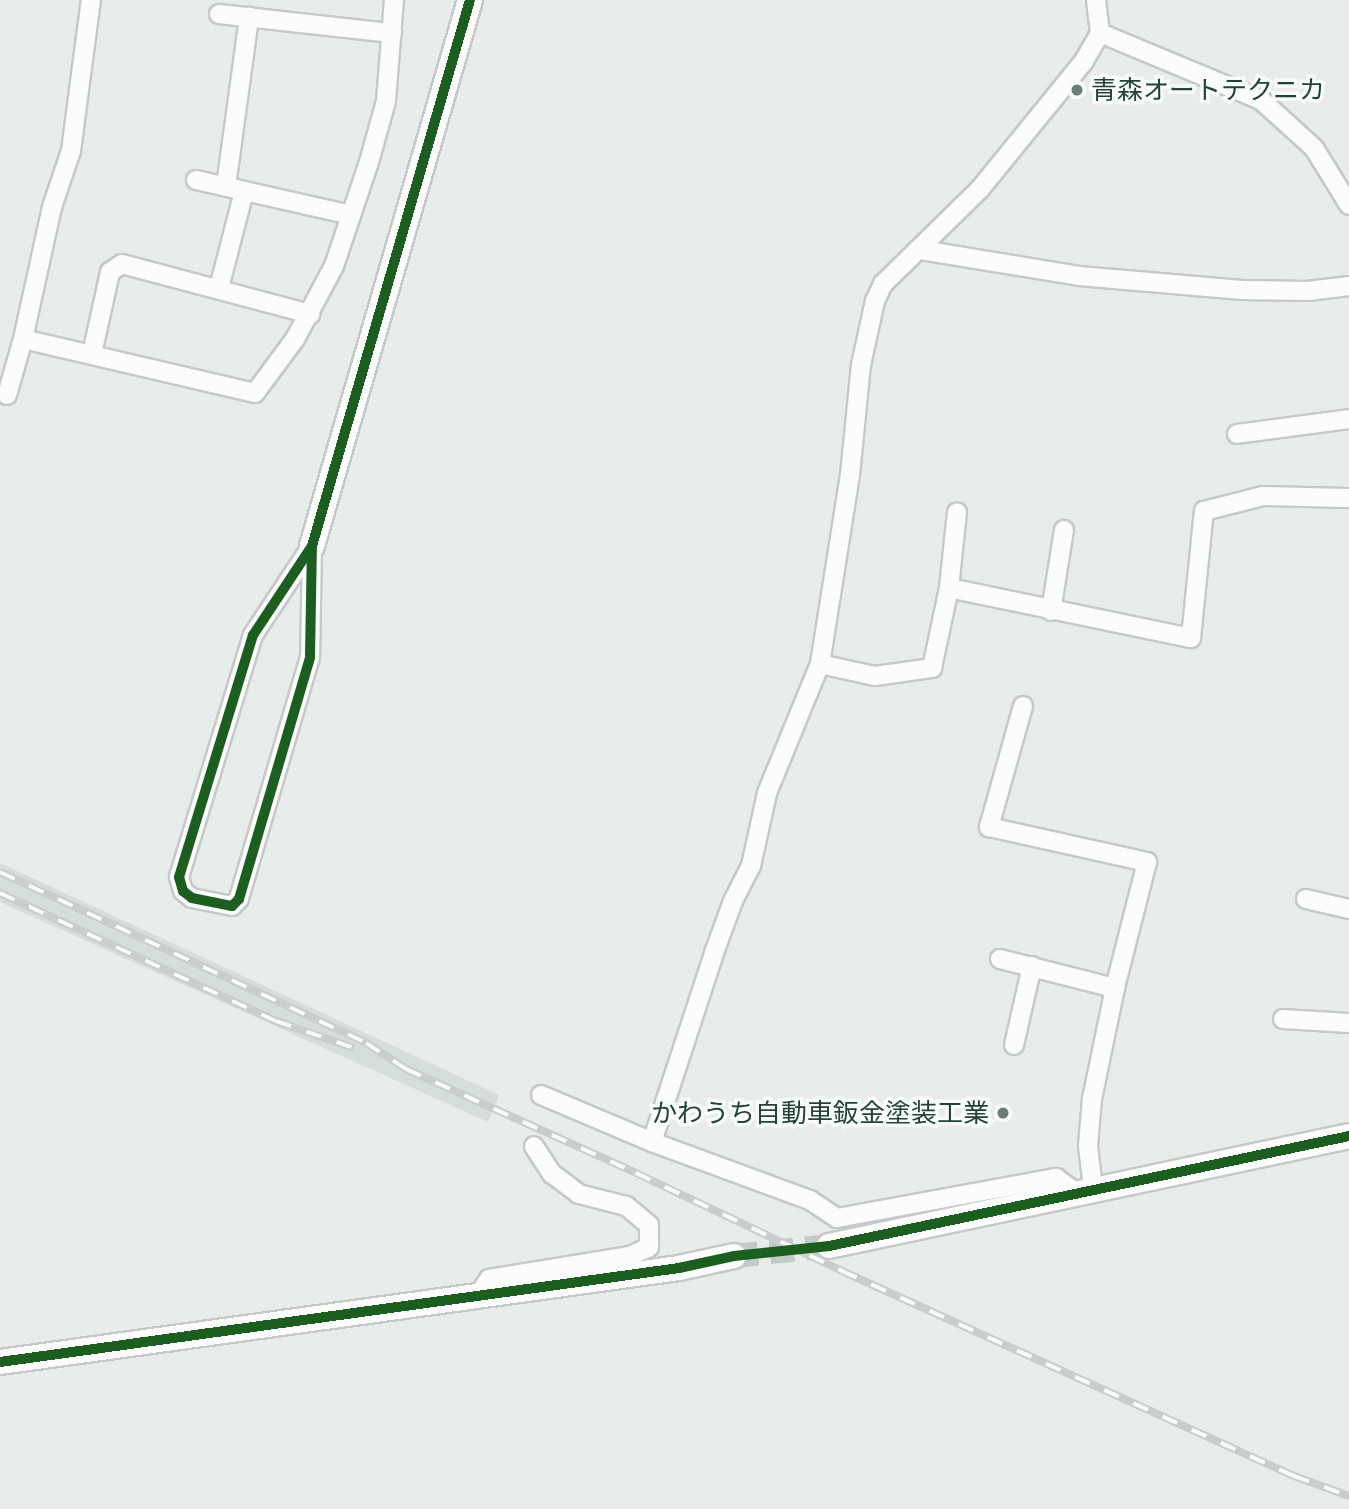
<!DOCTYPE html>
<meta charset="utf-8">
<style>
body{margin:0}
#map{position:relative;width:1349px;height:1509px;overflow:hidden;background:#e8edeb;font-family:"PT Sans Narrow","Noto Sans JP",sans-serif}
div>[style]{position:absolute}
.built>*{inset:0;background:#d6dedb}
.secondary-tunnel>*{height:24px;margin-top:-12px;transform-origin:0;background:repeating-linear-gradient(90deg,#c1cbc8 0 24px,transparent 0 36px)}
.roads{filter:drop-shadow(2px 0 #c5cac8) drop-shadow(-2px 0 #c5cac8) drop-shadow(0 2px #c5cac8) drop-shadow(0 -2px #c5cac8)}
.street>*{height:18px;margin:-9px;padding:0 9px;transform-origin:9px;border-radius:9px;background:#fcfcfc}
.secondary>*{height:24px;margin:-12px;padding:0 12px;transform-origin:12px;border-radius:12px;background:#fcfcfc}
.rail>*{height:8px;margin-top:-4px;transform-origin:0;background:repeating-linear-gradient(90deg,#f7fbf9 0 16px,#c9cdcc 0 32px);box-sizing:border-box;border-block:2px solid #c9cdcc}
.cycleway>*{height:10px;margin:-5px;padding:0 5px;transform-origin:5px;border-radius:5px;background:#1b5e20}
.dots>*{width:19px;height:19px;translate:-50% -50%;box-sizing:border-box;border:4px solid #f7fbf9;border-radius:50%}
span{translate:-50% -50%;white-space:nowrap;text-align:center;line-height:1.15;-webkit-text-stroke:7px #f7fbf9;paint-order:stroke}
.poi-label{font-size:26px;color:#24423a}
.left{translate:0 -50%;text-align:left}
.right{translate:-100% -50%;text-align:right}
</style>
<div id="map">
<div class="built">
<div style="clip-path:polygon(0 863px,499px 1095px,488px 1122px,0 902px)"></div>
</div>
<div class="secondary-tunnel">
<div style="left:734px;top:1256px;width:96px;rotate:-6deg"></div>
</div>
<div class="roads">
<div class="street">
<div style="left:219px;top:14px;width:174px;rotate:6.3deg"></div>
<div style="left:1100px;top:33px;width:174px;rotate:22.6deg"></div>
<div style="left:1261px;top:100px;width:72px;rotate:42.2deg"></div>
<div style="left:1314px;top:148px;width:67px;rotate:58.4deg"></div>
<div style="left:196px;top:180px;width:159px;rotate:12.7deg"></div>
<div style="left:226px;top:186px;width:171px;rotate:-82.2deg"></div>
<div style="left:921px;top:250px;width:160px;rotate:9.3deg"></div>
<div style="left:1079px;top:276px;width:164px;rotate:4.9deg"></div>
<div style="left:1242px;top:290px;width:66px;rotate:0.9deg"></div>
<div style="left:1308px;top:291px;width:41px;rotate:-7deg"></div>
<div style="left:219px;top:288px;width:100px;rotate:-75.5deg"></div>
<div style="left:23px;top:339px;width:238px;rotate:13.1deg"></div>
<div style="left:255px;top:393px;width:67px;rotate:-53.5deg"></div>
<div style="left:295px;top:339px;width:83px;rotate:-61.9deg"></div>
<div style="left:334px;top:266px;width:110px;rotate:-71.4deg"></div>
<div style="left:369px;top:162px;width:63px;rotate:-74.4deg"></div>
<div style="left:386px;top:101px;width:101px;rotate:-85.5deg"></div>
<div style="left:92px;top:354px;width:84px;rotate:-77.6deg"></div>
<div style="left:110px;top:272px;width:14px;rotate:-34deg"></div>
<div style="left:122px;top:264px;width:195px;rotate:14.9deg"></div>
<div style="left:7px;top:395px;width:58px;rotate:-74.1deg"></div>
<div style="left:23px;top:339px;width:135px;rotate:-77.6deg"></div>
<div style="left:52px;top:207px;width:59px;rotate:-71.3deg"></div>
<div style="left:71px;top:151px;width:152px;rotate:-82.5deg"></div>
<div style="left:1237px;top:434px;width:113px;rotate:-7.6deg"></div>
<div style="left:312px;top:546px;width:111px;rotate:91deg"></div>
<div style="left:310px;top:657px;width:252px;rotate:106.4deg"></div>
<div style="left:239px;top:899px;width:10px;rotate:135deg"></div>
<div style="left:232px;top:906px;width:41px;rotate:-168.7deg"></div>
<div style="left:192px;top:898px;width:11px;rotate:-142deg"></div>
<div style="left:183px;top:891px;width:15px;rotate:-106deg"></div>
<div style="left:179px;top:877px;width:253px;rotate:-73deg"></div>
<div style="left:253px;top:635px;width:107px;rotate:-56.5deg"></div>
<div style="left:949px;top:588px;width:247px;rotate:11.7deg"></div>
<div style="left:1191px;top:638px;width:128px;rotate:-84.2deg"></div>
<div style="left:1204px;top:511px;width:61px;rotate:-14.3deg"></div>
<div style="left:1263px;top:496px;width:86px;rotate:1.3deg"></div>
<div style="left:1051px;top:611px;width:82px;rotate:-80.9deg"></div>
<div style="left:820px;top:664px;width:56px;rotate:12.3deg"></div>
<div style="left:875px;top:676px;width:58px;rotate:-8deg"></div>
<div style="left:932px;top:668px;width:82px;rotate:-78deg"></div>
<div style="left:949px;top:588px;width:76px;rotate:-84deg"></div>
<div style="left:1023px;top:706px;width:126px;rotate:105.7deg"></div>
<div style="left:989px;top:827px;width:162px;rotate:12.5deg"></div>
<div style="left:1147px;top:862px;width:130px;rotate:104.3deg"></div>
<div style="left:1115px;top:988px;width:113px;rotate:101.7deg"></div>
<div style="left:1092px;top:1099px;width:47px;rotate:94.9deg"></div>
<div style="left:1088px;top:1146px;width:42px;rotate:83.2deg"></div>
<div style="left:1306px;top:899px;width:44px;rotate:13.1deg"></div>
<div style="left:1000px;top:959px;width:119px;rotate:14.2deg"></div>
<div style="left:1283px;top:1019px;width:66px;rotate:3.5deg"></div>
<div style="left:1014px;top:1045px;width:81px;rotate:-77.2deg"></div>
<div style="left:541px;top:1095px;width:121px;rotate:22.9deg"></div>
<div style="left:652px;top:1142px;width:168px;rotate:20.2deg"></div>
<div style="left:810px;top:1200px;width:32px;rotate:34deg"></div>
<div style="left:837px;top:1218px;width:223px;rotate:-10.4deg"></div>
<div style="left:1056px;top:1178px;width:24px;rotate:36deg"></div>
<div style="left:652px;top:1142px;width:199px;rotate:-71.8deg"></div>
<div style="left:714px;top:953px;width:55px;rotate:-69.9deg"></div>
<div style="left:733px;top:901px;width:39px;rotate:-63deg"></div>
<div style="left:751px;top:866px;width:75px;rotate:-77.6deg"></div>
<div style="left:767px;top:793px;width:139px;rotate:-67.7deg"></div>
<div style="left:820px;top:664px;width:191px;rotate:-81deg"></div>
<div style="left:850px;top:475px;width:111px;rotate:-84.3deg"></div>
<div style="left:861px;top:365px;width:66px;rotate:-77.7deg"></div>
<div style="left:875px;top:301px;width:19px;rotate:-65deg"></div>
<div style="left:883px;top:284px;width:136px;rotate:-44.4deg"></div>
<div style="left:980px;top:189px;width:165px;rotate:-50.9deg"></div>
<div style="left:1084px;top:61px;width:32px;rotate:-60deg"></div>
<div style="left:1100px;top:33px;width:33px;rotate:-97deg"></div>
<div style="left:479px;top:1294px;width:18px;rotate:-56deg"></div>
<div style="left:489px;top:1279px;width:143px;rotate:-9.3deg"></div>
<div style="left:630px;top:1256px;width:21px;rotate:-25deg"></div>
<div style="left:649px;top:1247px;width:22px;rotate:-90deg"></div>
<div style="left:649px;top:1225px;width:30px;rotate:-140deg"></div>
<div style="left:626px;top:1206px;width:49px;rotate:-165.7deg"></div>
<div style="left:579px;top:1194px;width:34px;rotate:-143deg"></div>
<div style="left:552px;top:1174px;width:33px;rotate:-123deg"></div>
</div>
<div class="secondary">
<div style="left:312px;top:546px;width:568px;rotate:-73.86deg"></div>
<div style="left:829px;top:1246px;width:532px;rotate:-11.94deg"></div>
<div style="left:0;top:1362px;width:685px;rotate:-7.88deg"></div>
<div style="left:679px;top:1268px;width:56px;rotate:-12.3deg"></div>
</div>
</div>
<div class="rail">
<div style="left:0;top:872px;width:404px;rotate:25deg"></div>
<div style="left:366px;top:1043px;width:48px;rotate:33deg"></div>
<div style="left:406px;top:1069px;width:252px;rotate:24.3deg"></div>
<div style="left:636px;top:1173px;width:228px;rotate:25.4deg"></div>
<div style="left:842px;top:1271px;width:496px;rotate:24.4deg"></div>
<div style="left:1294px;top:1476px;width:59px;rotate:20deg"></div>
<div style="left:0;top:893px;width:304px;rotate:24.9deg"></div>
<div style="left:276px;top:1021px;width:83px;rotate:19.1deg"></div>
</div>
<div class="cycleway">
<div style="left:312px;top:546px;width:107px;rotate:123.5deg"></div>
<div style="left:253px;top:635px;width:253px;rotate:107deg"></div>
<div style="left:179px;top:877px;width:15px;rotate:74deg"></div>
<div style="left:183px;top:891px;width:11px;rotate:38deg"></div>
<div style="left:192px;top:898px;width:41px;rotate:11.3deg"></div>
<div style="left:232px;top:906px;width:10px;rotate:-45deg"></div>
<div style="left:239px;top:899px;width:252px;rotate:-73.6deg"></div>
<div style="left:310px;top:657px;width:111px;rotate:-89deg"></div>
<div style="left:312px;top:546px;width:568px;rotate:-73.86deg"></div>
<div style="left:0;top:1362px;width:685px;rotate:-7.88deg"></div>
<div style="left:679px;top:1268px;width:56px;rotate:-12.3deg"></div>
<div style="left:734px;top:1256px;width:96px;rotate:-6deg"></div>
<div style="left:829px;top:1246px;width:532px;rotate:-11.94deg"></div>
</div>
<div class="dots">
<div style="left:1077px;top:90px;background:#697e78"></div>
<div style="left:1003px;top:1113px;background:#697e78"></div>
</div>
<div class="poi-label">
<span class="left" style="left:1091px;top:90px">青森オートテクニカ</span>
<span class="right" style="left:989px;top:1113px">かわうち自動車鈑金塗装工業</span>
</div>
</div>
